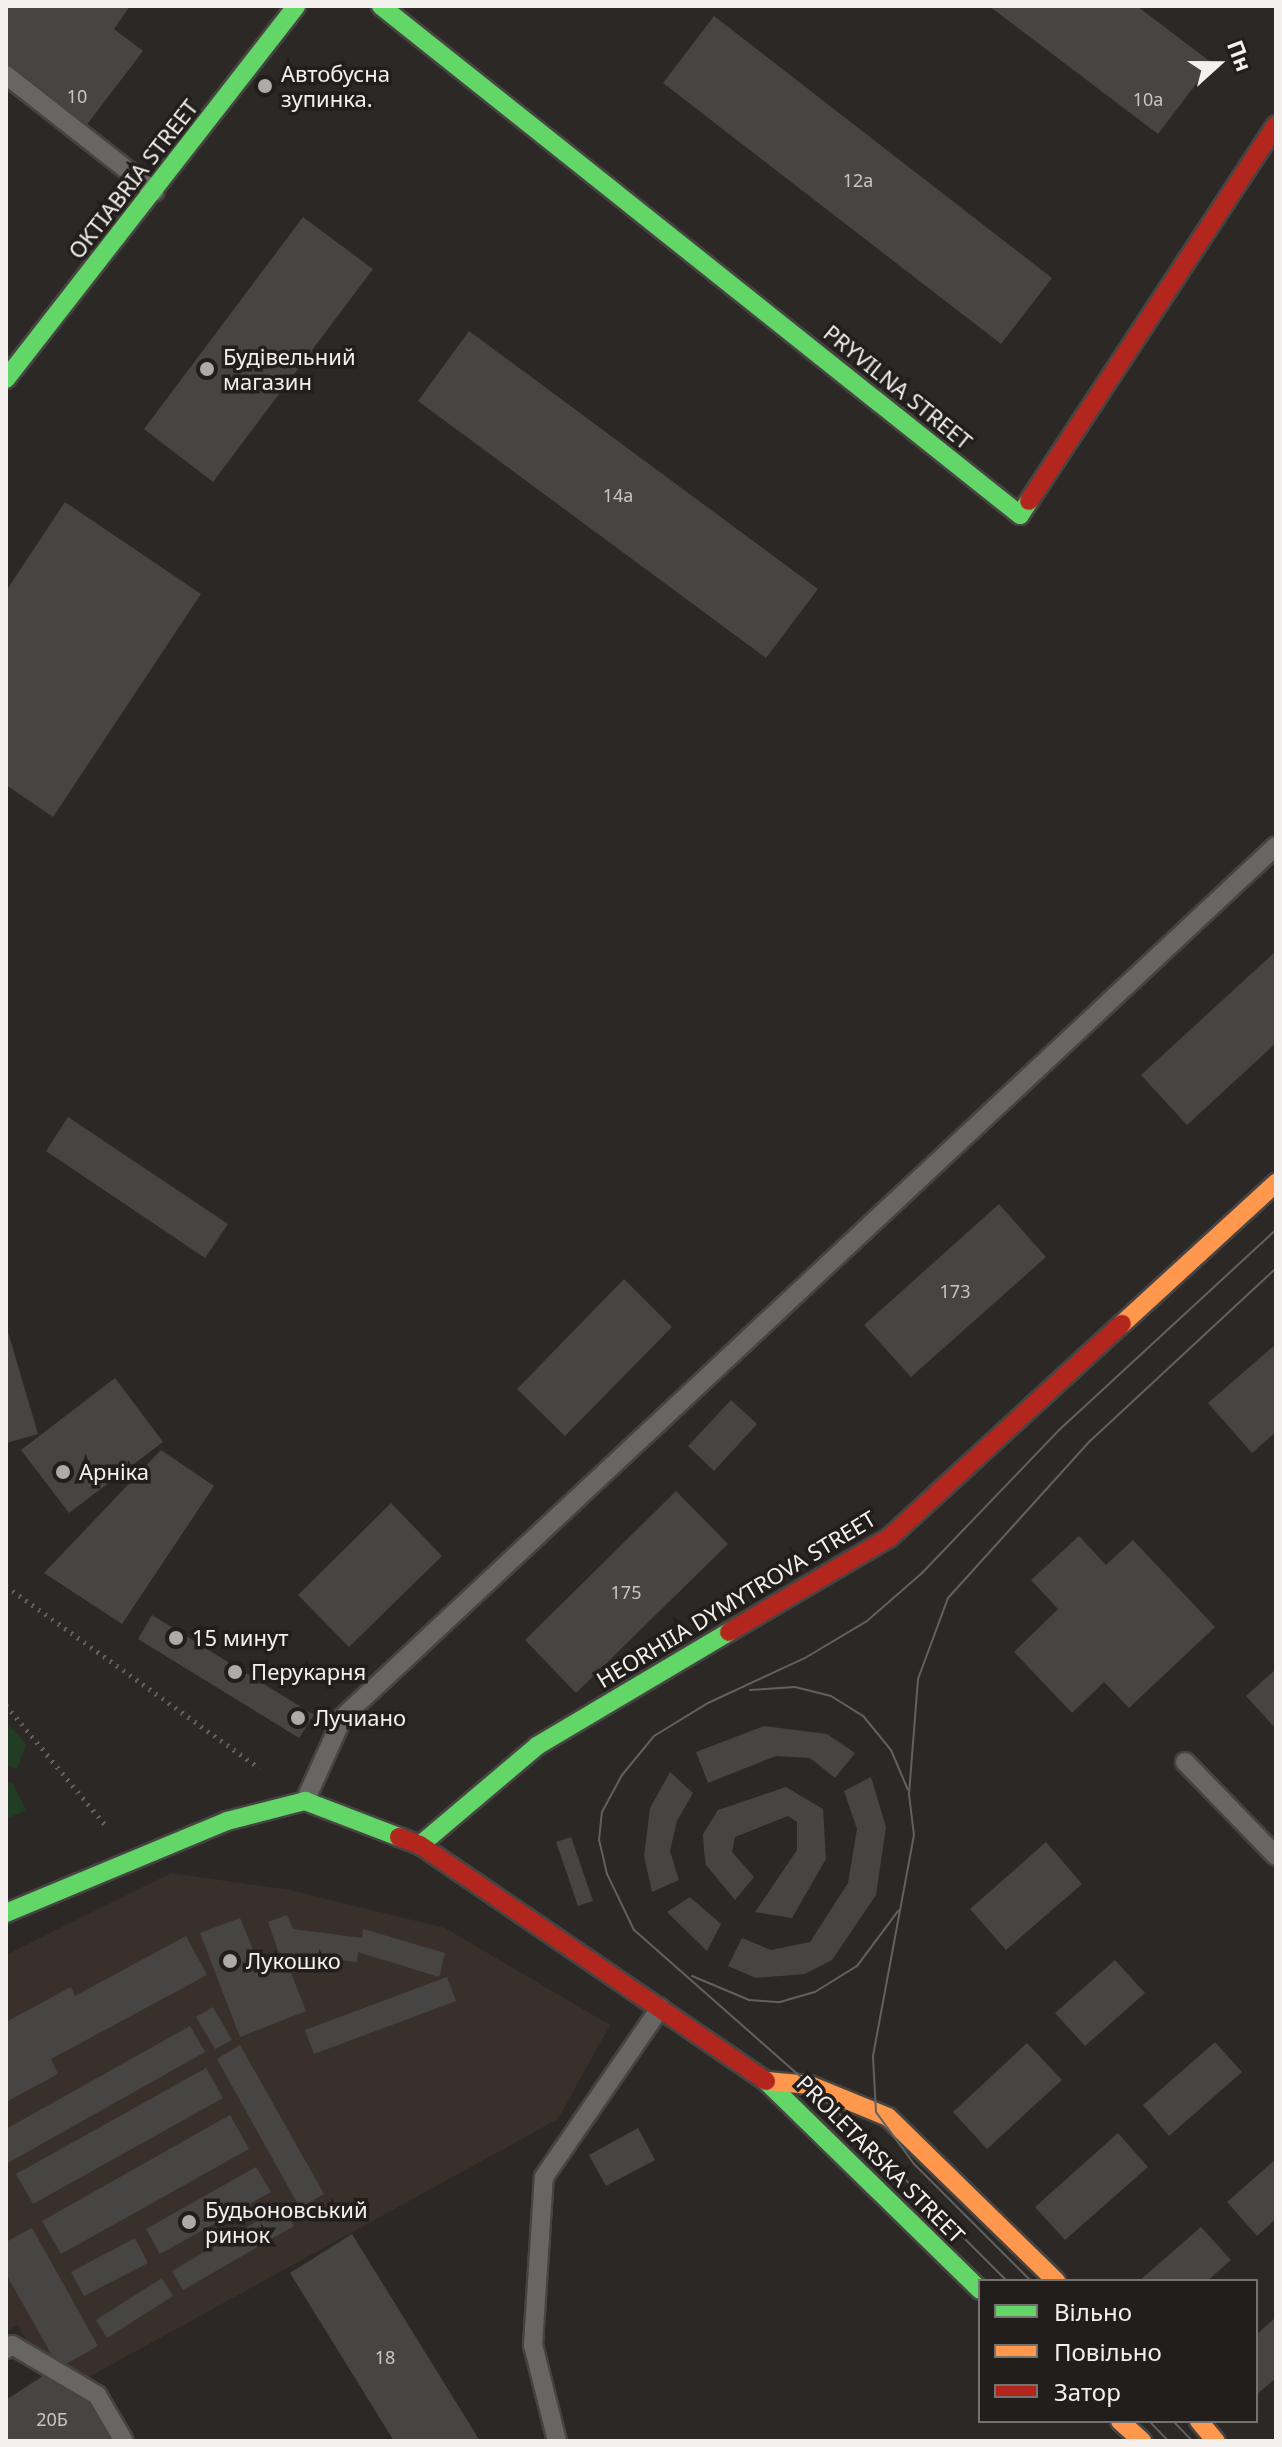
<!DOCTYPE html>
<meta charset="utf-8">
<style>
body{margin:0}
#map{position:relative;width:1282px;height:2447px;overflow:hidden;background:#2b2826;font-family:"Noto Sans",sans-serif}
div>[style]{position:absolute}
.built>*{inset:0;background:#39302b}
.green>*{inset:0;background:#213e25}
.building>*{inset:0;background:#474543}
.path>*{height:5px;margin-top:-2.5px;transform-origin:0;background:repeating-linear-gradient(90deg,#626161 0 2px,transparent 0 8px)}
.roads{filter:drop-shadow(2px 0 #464443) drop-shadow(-2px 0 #464443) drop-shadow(0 2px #464443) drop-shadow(0 -2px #464443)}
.lane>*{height:18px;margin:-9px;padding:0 9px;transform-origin:9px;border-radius:9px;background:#676665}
.fast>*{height:18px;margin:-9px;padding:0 9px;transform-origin:9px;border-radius:9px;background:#63d668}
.slow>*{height:18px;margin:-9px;padding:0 9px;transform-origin:9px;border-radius:9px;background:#ff974d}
.jam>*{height:18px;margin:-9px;padding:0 9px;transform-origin:9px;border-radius:9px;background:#b3261e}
.tram>*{height:2px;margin:-1px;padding:0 1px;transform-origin:1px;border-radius:1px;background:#626160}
.dots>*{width:22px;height:22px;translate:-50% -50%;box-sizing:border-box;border:4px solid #221e1b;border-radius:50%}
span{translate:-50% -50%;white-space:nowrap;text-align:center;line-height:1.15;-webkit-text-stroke:7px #221e1b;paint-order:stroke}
.number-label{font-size:18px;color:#c8c5c3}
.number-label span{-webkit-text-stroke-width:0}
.poi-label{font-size:22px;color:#f3f0ee}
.left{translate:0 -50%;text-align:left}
.street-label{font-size:22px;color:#f3f0ee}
.frame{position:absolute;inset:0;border:8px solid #f3f0ee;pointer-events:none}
.legend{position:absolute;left:978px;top:2279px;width:280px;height:144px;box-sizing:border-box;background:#221e1b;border:2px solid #76726f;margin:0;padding:10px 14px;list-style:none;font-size:24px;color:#f3f0ee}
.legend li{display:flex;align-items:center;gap:16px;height:40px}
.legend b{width:40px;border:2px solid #76726f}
.north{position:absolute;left:1178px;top:24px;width:80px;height:80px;-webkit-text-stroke:6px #221e1b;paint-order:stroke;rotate:69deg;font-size:22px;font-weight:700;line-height:32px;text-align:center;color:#f3f0ee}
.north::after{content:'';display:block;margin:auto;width:28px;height:36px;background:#f3f0ee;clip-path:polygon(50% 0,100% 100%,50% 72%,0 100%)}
</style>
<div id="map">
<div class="built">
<div style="clip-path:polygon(171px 1873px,290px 1890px,445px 1928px,610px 2025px,558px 2119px,58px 2394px,18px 2325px,6px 2331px,6px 1955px)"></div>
</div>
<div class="green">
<div style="clip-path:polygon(6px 1722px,26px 1744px,17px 1769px,6px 1766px)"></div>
<div style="clip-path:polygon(6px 1782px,13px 1784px,26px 1810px,6px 1819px)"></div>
</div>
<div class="building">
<div style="clip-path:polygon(6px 6px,130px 6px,114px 29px,143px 51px,85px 127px,6px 66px)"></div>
<div style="clip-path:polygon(989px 6px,1137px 6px,1212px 63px,1158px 134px)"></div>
<div style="clip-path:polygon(714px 16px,1052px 278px,1001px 344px,663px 83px)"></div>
<div style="clip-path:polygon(303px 217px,373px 269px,213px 482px,144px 429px)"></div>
<div style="clip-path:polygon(469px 331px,818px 589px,766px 658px,418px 401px)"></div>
<div style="clip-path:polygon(65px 502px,201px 594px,53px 817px,6px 785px,6px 591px)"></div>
<div style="clip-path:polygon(1276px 951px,1276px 1043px,1187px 1125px,1141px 1075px)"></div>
<div style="clip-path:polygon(68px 1117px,228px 1224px,205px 1258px,46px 1151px)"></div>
<div style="clip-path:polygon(999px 1204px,1046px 1257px,911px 1377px,864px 1325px)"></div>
<div style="clip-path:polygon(624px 1279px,672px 1327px,565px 1436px,517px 1389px)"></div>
<div style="clip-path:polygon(6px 1325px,38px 1434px,6px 1443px)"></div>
<div style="clip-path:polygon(1276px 1344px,1276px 1432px,1252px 1453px,1208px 1403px)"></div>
<div style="clip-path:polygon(115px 1378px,163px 1442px,69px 1513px,21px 1450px)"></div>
<div style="clip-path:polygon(731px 1400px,757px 1424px,714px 1471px,688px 1446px)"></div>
<div style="clip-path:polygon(161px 1450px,214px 1486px,122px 1624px,44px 1573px)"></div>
<div style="clip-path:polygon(676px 1491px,728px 1544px,576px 1693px,525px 1640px)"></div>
<div style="clip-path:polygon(391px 1503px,442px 1556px,349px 1647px,298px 1595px)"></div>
<div style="clip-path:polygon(1079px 1536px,1106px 1565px,1133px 1540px,1215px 1627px,1129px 1708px,1104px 1682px,1072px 1713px,1014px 1652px,1058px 1609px,1031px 1580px)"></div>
<div style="clip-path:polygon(152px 1615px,314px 1715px,299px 1738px,138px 1639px)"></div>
<div style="clip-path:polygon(1276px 1669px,1276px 1729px,1246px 1696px)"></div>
<div style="clip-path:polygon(764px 1726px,827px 1734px,855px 1753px,835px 1778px,810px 1758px,776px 1756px,708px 1783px,696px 1752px)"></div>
<div style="clip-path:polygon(670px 1772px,693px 1793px,677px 1821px,670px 1851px,679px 1880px,652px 1892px,644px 1856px,650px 1808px)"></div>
<div style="clip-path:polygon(871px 1777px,886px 1827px,876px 1895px,832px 1960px,805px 1974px,756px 1978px,728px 1966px,742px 1938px,771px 1950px,810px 1942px,848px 1883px,857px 1829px,844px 1791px)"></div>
<div style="clip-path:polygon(786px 1787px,823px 1809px,826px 1859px,792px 1918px,755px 1912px,797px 1850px,797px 1822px,788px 1816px,735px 1837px,732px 1852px,754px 1877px,735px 1900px,706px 1865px,704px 1852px,703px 1834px,718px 1810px)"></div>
<div style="clip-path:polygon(571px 1837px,593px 1901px,578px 1906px,556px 1842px)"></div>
<div style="clip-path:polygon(1046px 1842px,1082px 1884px,1006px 1950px,970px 1909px)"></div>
<div style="clip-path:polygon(690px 1897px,721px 1924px,707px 1951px,667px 1912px)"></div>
<div style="clip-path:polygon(287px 1915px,293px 1929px,362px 1938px,363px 1929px,445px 1953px,439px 1977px,358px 1952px,357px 1962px,279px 1953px,268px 1922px)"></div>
<div style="clip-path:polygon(240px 1918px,254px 1952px,289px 1968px,306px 2011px,240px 2037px,200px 1933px)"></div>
<div style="clip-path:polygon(186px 1936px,207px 1975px,51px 2059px,58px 2074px,6px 2102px,6px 2022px,71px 1987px,75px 1996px)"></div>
<div style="clip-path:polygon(1115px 1960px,1145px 1993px,1085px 2046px,1055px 2013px)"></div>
<div style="clip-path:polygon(447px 1977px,456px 2001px,314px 2054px,305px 2030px)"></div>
<div style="clip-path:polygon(213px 2007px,232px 2040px,215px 2049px,196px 2017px)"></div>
<div style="clip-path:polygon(190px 2026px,205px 2052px,6px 2164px,6px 2129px)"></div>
<div style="clip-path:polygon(1215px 2042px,1242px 2072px,1169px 2136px,1143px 2105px)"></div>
<div style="clip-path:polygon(1027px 2043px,1062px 2080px,987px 2149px,953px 2112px)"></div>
<div style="clip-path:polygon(240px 2045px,324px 2194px,300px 2208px,217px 2059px)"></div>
<div style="clip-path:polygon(206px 2068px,223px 2098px,33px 2204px,16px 2174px)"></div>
<div style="clip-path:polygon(230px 2115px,249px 2149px,61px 2254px,42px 2221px)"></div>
<div style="clip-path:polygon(638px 2128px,655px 2160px,606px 2186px,589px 2155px)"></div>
<div style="clip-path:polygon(1118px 2133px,1148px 2167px,1065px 2240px,1035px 2207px)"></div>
<div style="clip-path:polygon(1276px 2159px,1276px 2219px,1257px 2236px,1227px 2202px)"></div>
<div style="clip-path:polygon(256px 2167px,271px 2192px,160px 2254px,146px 2229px)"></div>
<div style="clip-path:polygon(283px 2206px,294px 2226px,183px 2290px,172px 2271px)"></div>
<div style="clip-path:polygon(1201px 2227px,1231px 2260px,1207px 2281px,1139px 2281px)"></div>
<div style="clip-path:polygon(32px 2228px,98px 2346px,64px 2365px,111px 2438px,107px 2441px,6px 2441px,6px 2400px,58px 2366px,6px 2274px,6px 2242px)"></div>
<div style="clip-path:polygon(352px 2234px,480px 2441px,394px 2441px,290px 2273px)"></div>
<div style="clip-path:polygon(135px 2238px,148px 2263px,84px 2296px,71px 2272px)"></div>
<div style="clip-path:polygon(162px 2278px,173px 2296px,107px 2338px,96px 2320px)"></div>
<div style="clip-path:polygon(1276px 2317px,1276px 2378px,1256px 2395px,1256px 2335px)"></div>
</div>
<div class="path">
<div style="left:6px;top:1586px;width:312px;rotate:35.7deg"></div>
<div style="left:6px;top:1705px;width:158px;rotate:50.4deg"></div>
</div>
<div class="roads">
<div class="lane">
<div style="left:6px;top:75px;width:189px;rotate:38.1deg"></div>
<div style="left:1185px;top:1762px;width:131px;rotate:45.9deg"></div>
<div style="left:305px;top:1801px;width:92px;rotate:-65.7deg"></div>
<div style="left:343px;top:1717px;width:1276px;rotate:-43.03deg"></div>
<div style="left:6px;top:2349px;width:7px;rotate:-34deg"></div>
<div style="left:12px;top:2345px;width:99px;rotate:30.5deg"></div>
<div style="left:97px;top:2395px;width:53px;rotate:59.6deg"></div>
<div style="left:557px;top:2441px;width:99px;rotate:-104deg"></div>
<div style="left:533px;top:2345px;width:168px;rotate:-86.3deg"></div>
<div style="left:544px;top:2177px;width:205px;rotate:-55.5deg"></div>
</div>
<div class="fast">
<div style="left:381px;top:6px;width:817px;rotate:38.54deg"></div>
<div style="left:1020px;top:515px;width:17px;rotate:-57deg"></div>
<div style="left:6px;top:379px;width:472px;rotate:-52.1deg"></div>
<div style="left:420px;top:1845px;width:153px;rotate:-40.2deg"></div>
<div style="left:537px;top:1746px;width:223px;rotate:-30.7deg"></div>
<div style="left:6px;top:1913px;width:239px;rotate:-22.6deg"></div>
<div style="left:227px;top:1821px;width:81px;rotate:-14.4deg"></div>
<div style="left:305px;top:1801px;width:101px;rotate:21deg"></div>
<div style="left:766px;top:2081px;width:299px;rotate:44.3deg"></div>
</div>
<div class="slow">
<div style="left:1122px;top:1324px;width:209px;rotate:-42.5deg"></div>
<div style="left:767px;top:2081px;width:43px;rotate:5.3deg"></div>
<div style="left:810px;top:2085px;width:84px;rotate:22.3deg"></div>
<div style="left:888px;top:2117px;width:235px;rotate:44.3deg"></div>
<div style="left:1120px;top:2421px;width:30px;rotate:42deg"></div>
<div style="left:1199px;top:2421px;width:26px;rotate:50deg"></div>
</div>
<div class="jam">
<div style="left:1029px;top:501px;width:450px;rotate:-56.7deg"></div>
<div style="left:729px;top:1632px;width:187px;rotate:-30.5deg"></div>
<div style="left:890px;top:1537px;width:315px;rotate:-42.6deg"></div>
<div style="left:399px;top:1837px;width:22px;rotate:21deg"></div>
<div style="left:420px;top:1845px;width:419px;rotate:34.3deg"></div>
</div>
</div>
<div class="tram">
<div style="left:750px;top:1690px;width:45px;rotate:-3.8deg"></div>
<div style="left:795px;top:1687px;width:37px;rotate:14deg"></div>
<div style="left:831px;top:1696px;width:39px;rotate:32deg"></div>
<div style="left:864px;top:1717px;width:43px;rotate:50.7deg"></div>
<div style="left:891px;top:1750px;width:43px;rotate:67deg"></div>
<div style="left:692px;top:1976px;width:62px;rotate:22.8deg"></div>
<div style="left:749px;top:2000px;width:31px;rotate:4deg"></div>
<div style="left:780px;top:2002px;width:36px;rotate:-16deg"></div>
<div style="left:815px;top:1992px;width:49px;rotate:-31.8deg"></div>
<div style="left:857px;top:1966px;width:69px;rotate:-53.3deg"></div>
<div style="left:1007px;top:2281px;width:278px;rotate:-135.1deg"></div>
<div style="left:810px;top:2085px;width:235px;rotate:-138.6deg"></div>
<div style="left:634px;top:1930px;width:62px;rotate:-115.7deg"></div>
<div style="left:607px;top:1874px;width:35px;rotate:-103deg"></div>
<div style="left:599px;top:1840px;width:28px;rotate:-84deg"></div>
<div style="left:602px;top:1812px;width:42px;rotate:-61.6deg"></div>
<div style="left:622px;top:1775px;width:50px;rotate:-50.6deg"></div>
<div style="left:654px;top:1736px;width:63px;rotate:-31.4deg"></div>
<div style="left:708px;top:1703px;width:107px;rotate:-24.9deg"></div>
<div style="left:805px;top:1658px;width:72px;rotate:-30.8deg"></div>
<div style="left:867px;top:1621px;width:73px;rotate:-41.1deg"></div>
<div style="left:922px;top:1573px;width:198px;rotate:-46.2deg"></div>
<div style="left:1059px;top:1430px;width:295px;rotate:-42.7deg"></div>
<div style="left:1031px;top:2281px;width:165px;rotate:-135deg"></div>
<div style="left:914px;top:2164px;width:64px;rotate:-126.2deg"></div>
<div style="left:876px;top:2112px;width:56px;rotate:-93.1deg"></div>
<div style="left:873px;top:2056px;width:225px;rotate:-79.5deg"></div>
<div style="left:914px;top:1835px;width:41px;rotate:-97deg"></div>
<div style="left:909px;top:1794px;width:115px;rotate:-85.5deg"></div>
<div style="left:918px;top:1679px;width:86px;rotate:-69.7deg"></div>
<div style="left:948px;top:1598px;width:212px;rotate:-47.9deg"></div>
<div style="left:1090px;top:1441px;width:254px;rotate:-42.9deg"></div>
<div style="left:1149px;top:2421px;width:28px;rotate:46deg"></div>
<div style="left:1173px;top:2421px;width:28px;rotate:46deg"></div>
</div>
<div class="dots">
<div style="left:265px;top:86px;background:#adaaa8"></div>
<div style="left:207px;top:369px;background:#adaaa8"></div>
<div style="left:63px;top:1472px;background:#adaaa8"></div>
<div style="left:176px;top:1638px;background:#adaaa8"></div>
<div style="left:235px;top:1672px;background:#adaaa8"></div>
<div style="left:298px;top:1718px;background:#adaaa8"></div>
<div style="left:230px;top:1961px;background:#adaaa8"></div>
<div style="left:189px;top:2222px;background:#adaaa8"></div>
</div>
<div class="number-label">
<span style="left:77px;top:96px">10</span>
<span style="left:1148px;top:99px">10а</span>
<span style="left:858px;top:180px">12а</span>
<span style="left:618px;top:495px">14а</span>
<span style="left:955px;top:1291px">173</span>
<span style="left:626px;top:1592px">175</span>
<span style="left:385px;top:2357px">18</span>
<span style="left:52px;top:2419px">20Б</span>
</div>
<div class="poi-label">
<span class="left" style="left:281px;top:86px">Автобусна<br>зупинка.</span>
<span class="left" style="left:223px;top:369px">Будівельний<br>магазин</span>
<span class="left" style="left:79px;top:1472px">Арніка</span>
<span class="left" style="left:192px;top:1638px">15 минут</span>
<span class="left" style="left:251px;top:1672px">Перукарня</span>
<span class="left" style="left:314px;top:1718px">Лучиано</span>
<span class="left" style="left:246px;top:1961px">Лукошко</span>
<span class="left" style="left:205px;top:2222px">Будьоновський<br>ринок</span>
</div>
<div class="street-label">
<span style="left:133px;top:179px;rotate:-52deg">OKTIABRIA STREET</span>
<span style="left:898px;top:387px;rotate:39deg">PRYVILNA STREET</span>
<span style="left:736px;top:1599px;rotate:-31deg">HEORHIIA DYMYTROVA STREET</span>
<span style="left:881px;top:2159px;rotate:45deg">PROLETARSKA STREET</span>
</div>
<div class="frame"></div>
<ul class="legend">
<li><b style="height:10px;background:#63d668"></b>Вільно</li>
<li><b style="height:10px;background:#ff974d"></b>Повільно</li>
<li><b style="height:10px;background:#b3261e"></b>Затор</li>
</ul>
<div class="north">Пн</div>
</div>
